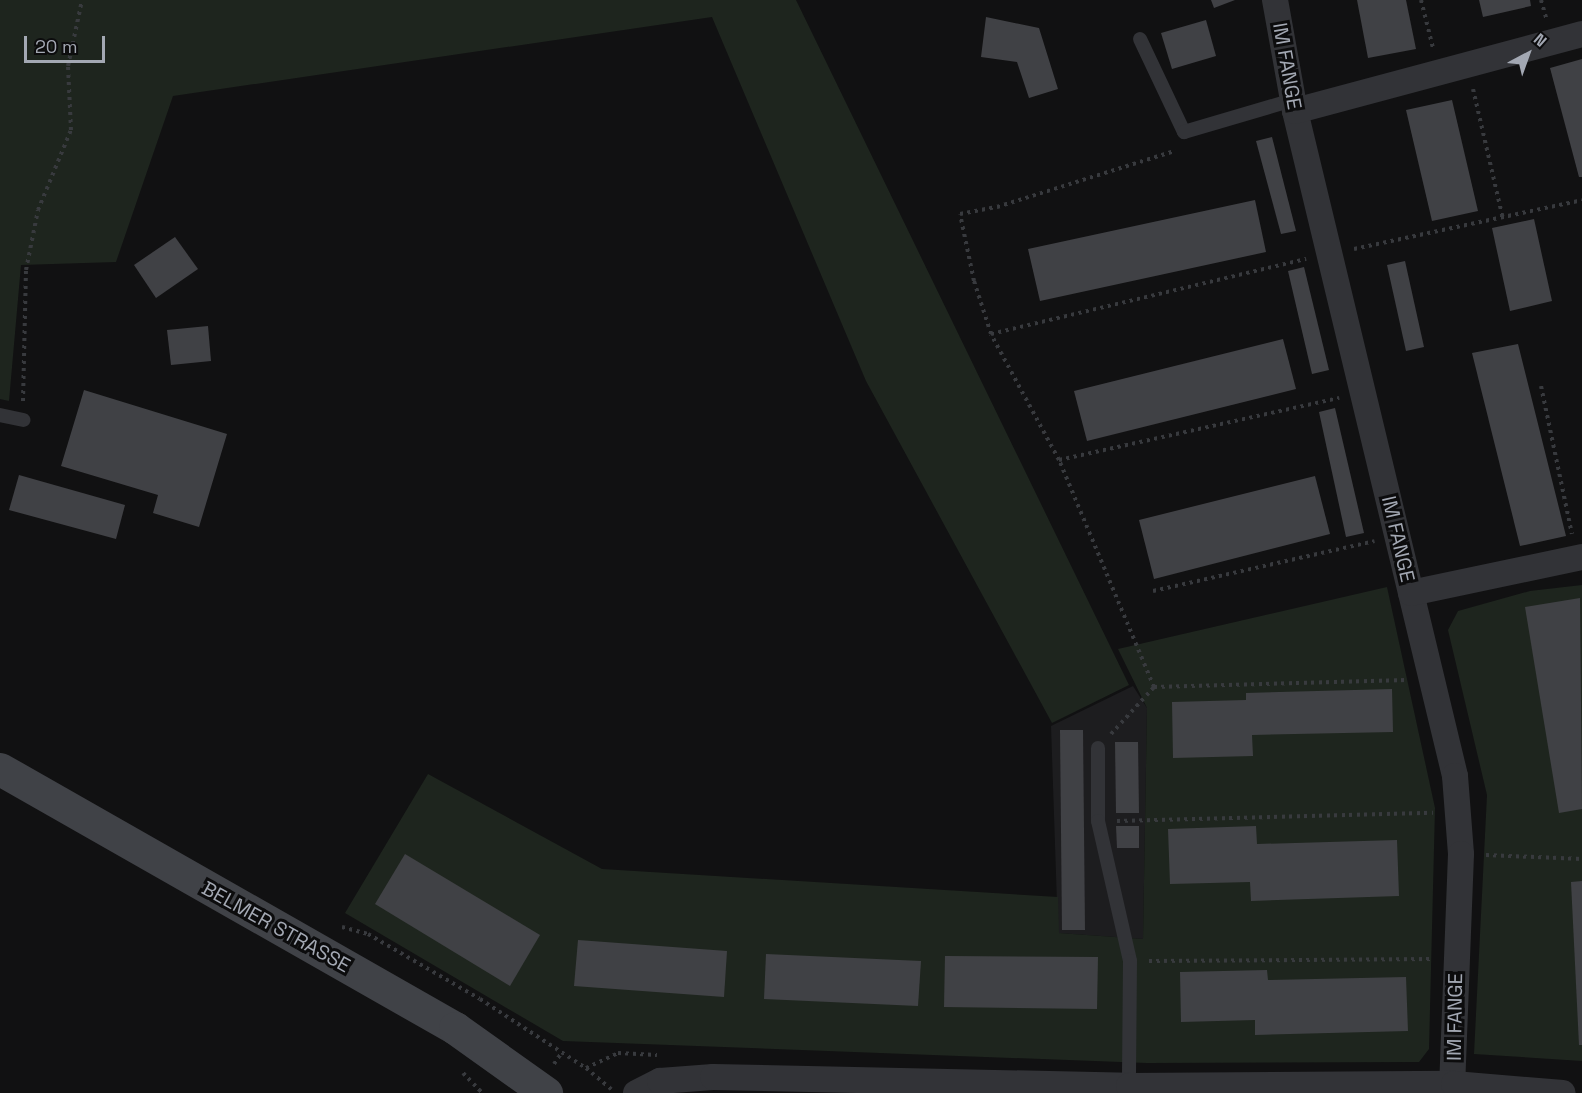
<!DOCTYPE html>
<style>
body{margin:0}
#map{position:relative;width:1582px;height:1093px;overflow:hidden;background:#111112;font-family:"Space Grotesk",sans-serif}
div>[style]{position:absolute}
.built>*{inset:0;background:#1d1d1f}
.green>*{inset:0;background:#1e251e}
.building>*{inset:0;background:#404145}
.path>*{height:4px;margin-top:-2px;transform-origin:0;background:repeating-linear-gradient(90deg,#383a3e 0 3px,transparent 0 7.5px)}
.lane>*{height:14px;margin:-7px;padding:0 7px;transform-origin:7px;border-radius:7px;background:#323337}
.street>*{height:26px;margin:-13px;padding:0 13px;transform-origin:13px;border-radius:13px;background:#323337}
.secondary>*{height:33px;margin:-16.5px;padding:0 16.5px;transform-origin:16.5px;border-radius:16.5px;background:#404247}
span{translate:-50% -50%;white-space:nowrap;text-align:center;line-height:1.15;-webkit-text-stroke:6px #0c0c0d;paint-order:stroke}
.street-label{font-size:20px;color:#a3a8b3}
.north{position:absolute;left:1498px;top:24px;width:60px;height:60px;-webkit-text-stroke:4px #0c0c0d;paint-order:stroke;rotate:41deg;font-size:16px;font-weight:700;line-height:24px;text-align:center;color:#a3a8b3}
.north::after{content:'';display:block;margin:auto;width:21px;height:27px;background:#a3a8b3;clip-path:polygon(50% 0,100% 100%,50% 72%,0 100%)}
.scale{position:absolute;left:24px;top:36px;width:81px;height:27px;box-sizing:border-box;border:3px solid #a3a8b3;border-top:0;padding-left:8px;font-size:18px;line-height:21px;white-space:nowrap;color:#a3a8b3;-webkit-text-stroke:4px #0c0c0d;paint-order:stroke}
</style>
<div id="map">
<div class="built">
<div style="clip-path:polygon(1133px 686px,1147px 708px,1143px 939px,1058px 933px,1051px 726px)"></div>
</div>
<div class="green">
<div style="clip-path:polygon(0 0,796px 0,1129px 685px,1052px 723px,866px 381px,712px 17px,173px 96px,116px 262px,21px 265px,9px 401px,0 399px)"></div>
<div style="clip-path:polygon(1582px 585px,1582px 1061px,1474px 1054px,1487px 795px,1448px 630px,1458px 611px,1530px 591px)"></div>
<div style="clip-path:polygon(1387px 587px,1435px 808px,1429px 1049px,1419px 1062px,1147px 1063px,563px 1041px,345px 913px,428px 774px,602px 869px,1058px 897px,1059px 933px,1143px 939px,1147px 708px,1118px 649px)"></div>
</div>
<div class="building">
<div style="clip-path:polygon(1211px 0,1235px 0,1214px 8px)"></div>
<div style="clip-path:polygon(1357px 0,1406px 0,1416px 49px,1368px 58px)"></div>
<div style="clip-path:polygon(1479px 0,1530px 0,1531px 6px,1483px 17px)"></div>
<div style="clip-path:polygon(986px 17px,1039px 28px,1058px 89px,1029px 98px,1017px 62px,981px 57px)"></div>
<div style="clip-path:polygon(1206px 20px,1216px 56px,1172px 69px,1161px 33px)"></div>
<div style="clip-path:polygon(1582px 59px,1582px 177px,1579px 177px,1550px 68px)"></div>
<div style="clip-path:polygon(1452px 100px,1478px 211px,1432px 221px,1406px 110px)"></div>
<div style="clip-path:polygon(1272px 137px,1296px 231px,1281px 234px,1256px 141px)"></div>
<div style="clip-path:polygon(1255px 200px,1266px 252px,1040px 301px,1028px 249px)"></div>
<div style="clip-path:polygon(1534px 219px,1552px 301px,1510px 311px,1492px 228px)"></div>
<div style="clip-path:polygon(175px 237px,198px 269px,156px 298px,134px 265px)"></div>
<div style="clip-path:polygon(1405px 261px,1424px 347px,1406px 351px,1387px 265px)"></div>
<div style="clip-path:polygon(1304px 267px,1329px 370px,1312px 374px,1288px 271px)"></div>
<div style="clip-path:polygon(208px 326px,211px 361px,171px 365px,167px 330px)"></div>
<div style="clip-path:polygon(1283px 339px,1296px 389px,1087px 441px,1074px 391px)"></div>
<div style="clip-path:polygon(1518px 344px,1566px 536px,1520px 546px,1472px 353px)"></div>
<div style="clip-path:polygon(84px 390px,227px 434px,199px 527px,153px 513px,158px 495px,61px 466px)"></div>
<div style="clip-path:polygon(1335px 408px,1364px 533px,1346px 537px,1319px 412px)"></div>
<div style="clip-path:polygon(19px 475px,125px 505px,116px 539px,9px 510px)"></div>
<div style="clip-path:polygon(1315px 476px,1330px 534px,1154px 579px,1139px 520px)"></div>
<div style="clip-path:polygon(1580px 598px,1582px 809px,1559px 813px,1525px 607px)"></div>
<div style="clip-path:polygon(1392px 689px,1393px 732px,1252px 735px,1253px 756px,1173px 758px,1172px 702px,1246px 700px,1246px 693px)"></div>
<div style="clip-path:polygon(1060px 730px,1083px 730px,1085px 930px,1062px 930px)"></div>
<div style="clip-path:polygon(1115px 742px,1138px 742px,1139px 813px,1116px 813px)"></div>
<div style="clip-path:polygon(1116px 826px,1139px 826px,1139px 848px,1117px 848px)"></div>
<div style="clip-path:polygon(1256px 826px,1257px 844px,1397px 840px,1399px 896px,1251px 901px,1250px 882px,1170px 884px,1168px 829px)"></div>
<div style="clip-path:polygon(405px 854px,540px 935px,510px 986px,375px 904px)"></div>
<div style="clip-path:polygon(1582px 881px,1582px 1045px,1579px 1045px,1571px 882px)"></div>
<div style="clip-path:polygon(578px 940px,727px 951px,724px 997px,574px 986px)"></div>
<div style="clip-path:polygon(766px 954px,921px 961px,918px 1006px,764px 999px)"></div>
<div style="clip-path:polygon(945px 956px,1098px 957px,1097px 1009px,944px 1007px)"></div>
<div style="clip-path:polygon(1267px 970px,1268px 980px,1406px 977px,1408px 1031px,1255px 1035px,1255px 1020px,1181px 1022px,1180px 972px)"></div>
</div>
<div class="path">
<div style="left:1421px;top:0;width:49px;rotate:76deg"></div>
<div style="left:1541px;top:0;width:19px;rotate:74deg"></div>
<div style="left:1473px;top:89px;width:133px;rotate:77deg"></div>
<div style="left:1354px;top:249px;width:233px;rotate:-12.1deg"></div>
<div style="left:991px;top:334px;width:324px;rotate:-13.4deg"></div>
<div style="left:1541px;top:386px;width:151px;rotate:78.2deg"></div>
<div style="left:23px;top:401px;width:131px;rotate:-88.7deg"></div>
<div style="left:26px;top:270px;width:61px;rotate:-78.7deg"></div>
<div style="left:38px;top:210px;width:87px;rotate:-67.6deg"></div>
<div style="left:71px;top:130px;width:64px;rotate:-92.7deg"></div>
<div style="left:68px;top:66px;width:67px;rotate:-78deg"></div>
<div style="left:1059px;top:460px;width:287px;rotate:-12.5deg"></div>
<div style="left:1153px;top:591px;width:227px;rotate:-12.7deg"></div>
<div style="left:1154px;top:687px;width:246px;rotate:-112.7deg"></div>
<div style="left:1059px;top:460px;width:143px;rotate:-118.4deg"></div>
<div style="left:991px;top:334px;width:56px;rotate:-107.8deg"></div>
<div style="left:974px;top:281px;width:68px;rotate:-101.8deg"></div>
<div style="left:960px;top:214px;width:38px;rotate:-11deg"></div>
<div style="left:997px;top:207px;width:187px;rotate:-17.5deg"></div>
<div style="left:1111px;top:734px;width:64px;rotate:-47.5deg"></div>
<div style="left:1154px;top:687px;width:253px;rotate:-1.6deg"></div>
<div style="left:1117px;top:821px;width:316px;rotate:-1.5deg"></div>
<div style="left:1486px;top:855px;width:96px;rotate:2.4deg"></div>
<div style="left:342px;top:927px;width:27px;rotate:15deg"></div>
<div style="left:368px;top:934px;width:129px;rotate:30.1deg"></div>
<div style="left:480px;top:999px;width:126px;rotate:33.1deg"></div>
<div style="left:586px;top:1068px;width:33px;rotate:40deg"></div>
<div style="left:1149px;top:961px;width:283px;rotate:-0.4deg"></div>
<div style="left:554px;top:1064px;width:14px;rotate:-56deg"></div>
<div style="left:586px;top:1068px;width:35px;rotate:-25deg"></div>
<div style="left:618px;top:1053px;width:39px;rotate:3deg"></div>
<div style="left:463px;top:1073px;width:28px;rotate:46deg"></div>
</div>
<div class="lane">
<div style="left:1140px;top:39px;width:103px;rotate:64.7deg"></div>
<div style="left:1184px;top:132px;width:114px;rotate:-16.4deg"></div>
<div style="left:0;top:415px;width:24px;rotate:12deg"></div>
<div style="left:1098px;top:748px;width:73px;rotate:90deg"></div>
<div style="left:1098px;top:821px;width:144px;rotate:77.1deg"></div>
<div style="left:1130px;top:961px;width:125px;rotate:90.5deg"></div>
</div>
<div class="street">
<div style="left:1275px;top:0;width:113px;rotate:79.8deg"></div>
<div style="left:1295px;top:111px;width:684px;rotate:76.47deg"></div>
<div style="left:1455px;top:776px;width:78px;rotate:85.6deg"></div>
<div style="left:1461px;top:854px;width:239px;rotate:92.2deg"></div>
<div style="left:1295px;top:111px;width:297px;rotate:-15deg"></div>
<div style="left:1411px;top:593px;width:175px;rotate:-11.9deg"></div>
<div style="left:636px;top:1093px;width:27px;rotate:-27deg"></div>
<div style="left:660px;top:1081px;width:53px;rotate:-4.3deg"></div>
<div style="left:713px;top:1077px;width:416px;rotate:1.2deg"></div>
<div style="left:1129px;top:1086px;width:325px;rotate:-0.4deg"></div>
<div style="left:1454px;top:1084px;width:109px;rotate:4.7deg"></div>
</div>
<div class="secondary">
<div style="left:0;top:769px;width:524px;rotate:29.65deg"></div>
<div style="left:455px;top:1028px;width:112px;rotate:35.5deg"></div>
</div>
<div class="street-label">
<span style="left:1287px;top:66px;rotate:80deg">IM FANGE</span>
<span style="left:1398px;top:539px;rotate:77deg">IM FANGE</span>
<span style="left:276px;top:927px;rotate:29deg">BELMER STRASSE</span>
<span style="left:1455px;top:1017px;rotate:-89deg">IM FANGE</span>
</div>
<div class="north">N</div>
<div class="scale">20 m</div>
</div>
